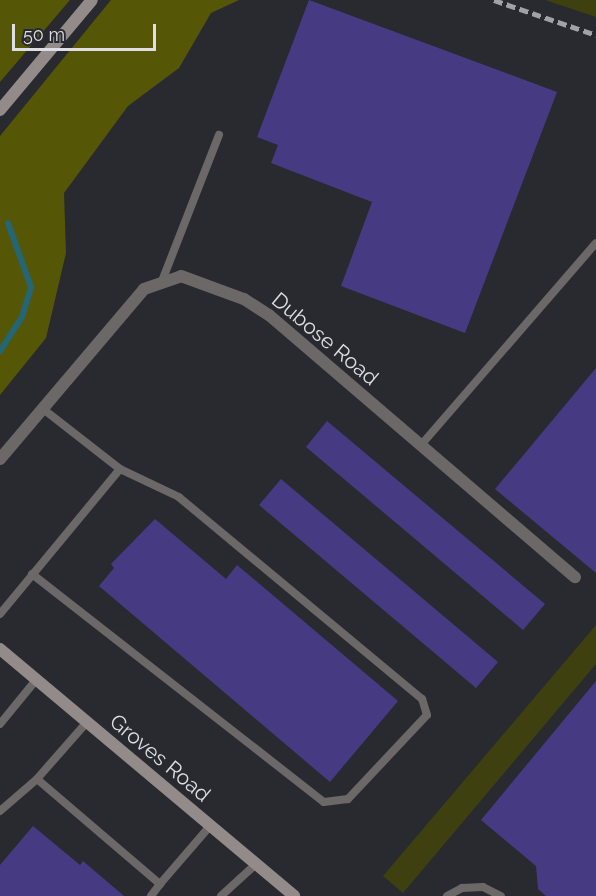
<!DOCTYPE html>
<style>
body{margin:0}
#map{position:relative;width:596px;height:896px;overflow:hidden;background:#292930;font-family:Raleway,sans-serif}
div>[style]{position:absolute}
.green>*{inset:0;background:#3e4010}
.forest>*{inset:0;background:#555707}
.stream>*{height:6px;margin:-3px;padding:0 3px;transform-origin:3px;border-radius:3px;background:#246676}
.building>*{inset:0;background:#463b83}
.lane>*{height:8px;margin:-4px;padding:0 4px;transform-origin:4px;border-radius:4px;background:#6c6868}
.street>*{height:12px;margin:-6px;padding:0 6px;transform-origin:6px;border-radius:6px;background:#6c6868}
.secondary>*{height:12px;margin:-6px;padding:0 6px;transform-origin:6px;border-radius:6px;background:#928b8a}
.rail>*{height:4.5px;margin-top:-2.25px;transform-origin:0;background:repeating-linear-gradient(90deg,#a1a1a7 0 9px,transparent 0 13.5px)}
span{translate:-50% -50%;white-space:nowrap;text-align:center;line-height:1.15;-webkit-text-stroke:6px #292930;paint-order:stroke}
.street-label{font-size:21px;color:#dedee3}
.scale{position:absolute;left:12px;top:24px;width:144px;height:27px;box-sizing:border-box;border:3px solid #dedee3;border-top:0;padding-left:8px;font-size:18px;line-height:21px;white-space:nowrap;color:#dedee3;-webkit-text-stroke:4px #292930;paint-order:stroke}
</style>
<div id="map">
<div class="green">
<div style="clip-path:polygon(545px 0,596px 0,596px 17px)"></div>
<div style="clip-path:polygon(596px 625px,596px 664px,403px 893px,383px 876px)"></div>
</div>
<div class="forest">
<div style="clip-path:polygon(0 0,70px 0,0 82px)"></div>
<div style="clip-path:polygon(111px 0,239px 0,211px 13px,179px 68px,128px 106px,64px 193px,66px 253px,46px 338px,0 395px,0 136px)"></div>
</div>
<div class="stream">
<div style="left:0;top:351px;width:40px;rotate:-57.1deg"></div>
<div style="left:22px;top:317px;width:31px;rotate:-73deg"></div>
<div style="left:31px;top:287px;width:68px;rotate:-109.8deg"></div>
</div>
<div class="building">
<div style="clip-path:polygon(309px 0,557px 92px,465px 333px,341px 286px,372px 202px,271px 163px,278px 145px,257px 137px)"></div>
<div style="clip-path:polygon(596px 368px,596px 573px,495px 489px)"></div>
<div style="clip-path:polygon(327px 421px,545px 604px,523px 630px,306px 447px)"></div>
<div style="clip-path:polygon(281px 479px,498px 662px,476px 688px,259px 505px)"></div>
<div style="clip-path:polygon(155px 519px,226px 579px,237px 565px,398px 701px,330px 782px,99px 586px,114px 568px,111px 564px)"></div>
<div style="clip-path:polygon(596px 681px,596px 896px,546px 896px,538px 889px,536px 866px,481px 820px)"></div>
<div style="clip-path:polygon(33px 826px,80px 865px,83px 861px,124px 896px,0 896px,0 865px)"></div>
</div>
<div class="lane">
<div style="left:162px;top:281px;width:157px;rotate:-68.7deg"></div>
<div style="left:421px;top:445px;width:267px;rotate:-49.1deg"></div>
<div style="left:32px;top:574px;width:370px;rotate:38deg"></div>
<div style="left:324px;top:802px;width:24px;rotate:-7deg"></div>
<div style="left:348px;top:799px;width:115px;rotate:-46.8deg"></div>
<div style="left:427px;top:715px;width:17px;rotate:-107deg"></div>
<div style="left:422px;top:699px;width:316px;rotate:-140.3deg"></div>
<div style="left:179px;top:497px;width:65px;rotate:-154.6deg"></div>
<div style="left:0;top:614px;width:188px;rotate:-50.4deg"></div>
<div style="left:120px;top:469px;width:99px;rotate:-142deg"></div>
<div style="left:87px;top:722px;width:76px;rotate:131.3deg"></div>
<div style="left:37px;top:779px;width:162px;rotate:40.5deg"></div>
<div style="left:160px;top:884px;width:77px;rotate:-49.2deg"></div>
<div style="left:0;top:724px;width:57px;rotate:-50.7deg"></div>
<div style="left:0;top:811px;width:49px;rotate:-40.9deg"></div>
<div style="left:151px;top:896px;width:15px;rotate:-53deg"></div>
<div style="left:221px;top:896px;width:47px;rotate:-42.4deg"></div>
<div style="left:447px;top:896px;width:17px;rotate:-28deg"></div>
<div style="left:462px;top:888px;width:21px;rotate:-3deg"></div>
<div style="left:483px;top:887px;width:20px;rotate:27deg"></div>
</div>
<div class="street">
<div style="left:0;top:459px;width:223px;rotate:-49.7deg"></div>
<div style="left:144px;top:289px;width:39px;rotate:-19deg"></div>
<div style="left:181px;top:276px;width:67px;rotate:20.1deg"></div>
<div style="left:244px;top:299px;width:30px;rotate:33deg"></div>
<div style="left:269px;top:315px;width:403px;rotate:40.6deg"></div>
</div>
<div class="secondary">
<div style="left:0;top:110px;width:143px;rotate:-50.1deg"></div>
<div style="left:0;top:649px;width:384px;rotate:40deg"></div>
</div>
<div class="rail">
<div style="left:494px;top:0;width:108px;rotate:18.9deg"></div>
</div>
<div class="street-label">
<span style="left:325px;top:339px;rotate:40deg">Dubose Road</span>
<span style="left:160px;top:758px;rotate:40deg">Groves Road</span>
</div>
<div class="scale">50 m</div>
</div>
